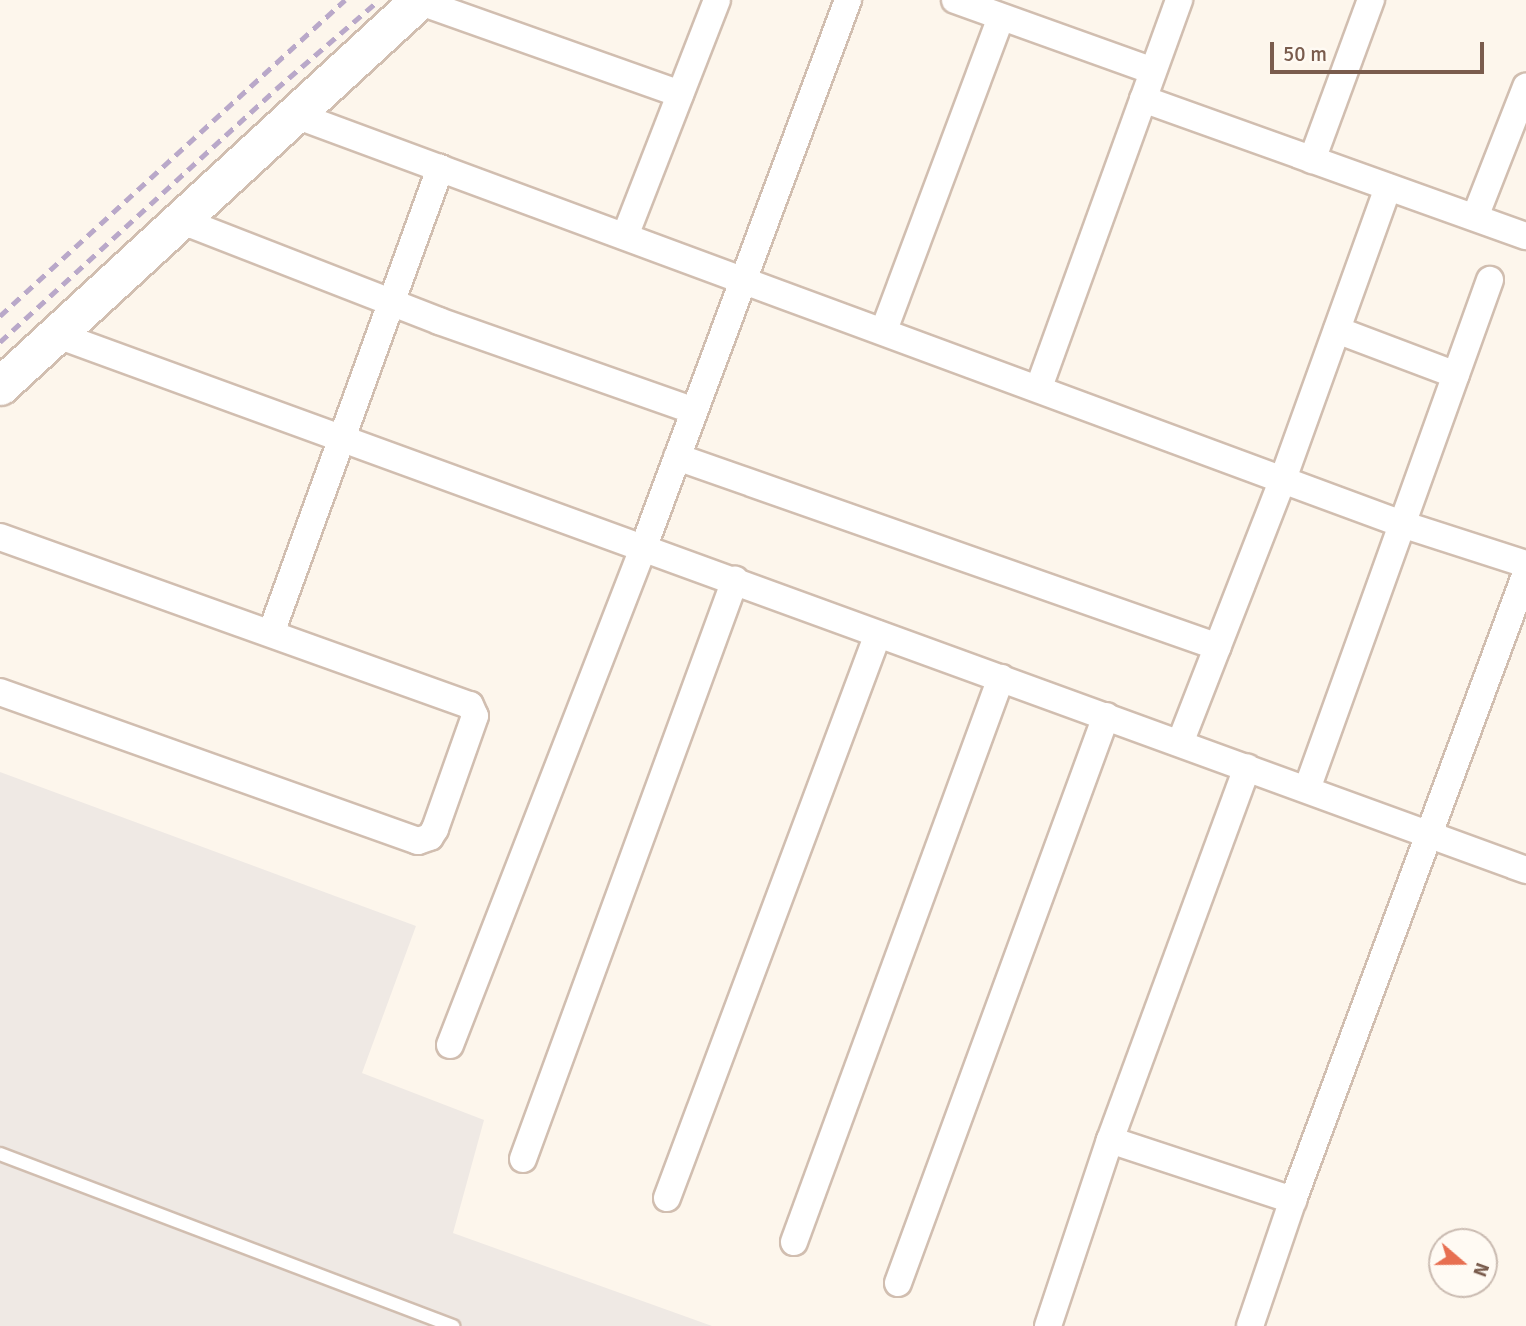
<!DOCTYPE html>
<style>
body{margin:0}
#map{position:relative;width:1526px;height:1326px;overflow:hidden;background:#fdf6ec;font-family:Signika,sans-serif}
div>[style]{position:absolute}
.industrial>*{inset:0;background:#efe9e4}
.roads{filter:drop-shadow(2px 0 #d1beb0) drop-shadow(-2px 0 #d1beb0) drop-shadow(0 2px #d1beb0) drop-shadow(0 -2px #d1beb0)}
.lane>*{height:12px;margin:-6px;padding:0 6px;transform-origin:6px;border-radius:6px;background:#fff}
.street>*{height:26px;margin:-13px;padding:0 13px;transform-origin:13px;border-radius:13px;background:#fff}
.secondary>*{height:37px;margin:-18.5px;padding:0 18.5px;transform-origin:18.5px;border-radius:18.5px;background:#fff}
.rail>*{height:5px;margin-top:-2.5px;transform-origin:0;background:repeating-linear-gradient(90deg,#b9a8c9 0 10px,transparent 0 17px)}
span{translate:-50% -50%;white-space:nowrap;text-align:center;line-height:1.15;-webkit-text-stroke:7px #fffaf3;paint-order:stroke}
.north{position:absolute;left:1428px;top:1228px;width:70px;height:70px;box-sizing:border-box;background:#fffaf3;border:2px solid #cabbb1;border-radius:50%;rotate:110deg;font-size:19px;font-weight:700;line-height:28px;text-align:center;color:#7a5c4d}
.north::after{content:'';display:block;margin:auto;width:24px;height:32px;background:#e76f51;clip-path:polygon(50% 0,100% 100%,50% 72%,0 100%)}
.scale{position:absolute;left:1270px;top:42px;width:214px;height:32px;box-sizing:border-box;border:4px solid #7a5c4d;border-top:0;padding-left:9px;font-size:21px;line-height:24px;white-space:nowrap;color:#7a5c4d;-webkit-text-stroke:5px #fffaf3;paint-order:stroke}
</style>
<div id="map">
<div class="industrial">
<div style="clip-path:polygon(0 772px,416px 926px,362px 1073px,484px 1120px,453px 1233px,712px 1326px,0 1326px)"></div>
</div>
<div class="roads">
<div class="lane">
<div style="left:0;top:1154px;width:485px;rotate:20.8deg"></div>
</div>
<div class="street">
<div style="left:955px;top:0;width:210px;rotate:19.7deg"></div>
<div style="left:418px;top:1px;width:278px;rotate:19.5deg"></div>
<div style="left:1143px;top:99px;width:407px;rotate:19.7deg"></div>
<div style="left:293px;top:114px;width:1182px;rotate:20.29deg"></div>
<div style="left:1402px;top:524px;width:130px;rotate:17.9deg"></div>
<div style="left:1312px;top:160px;width:171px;rotate:-69.8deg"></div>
<div style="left:1475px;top:217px;width:140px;rotate:-68.6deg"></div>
<div style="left:180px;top:220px;width:278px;rotate:21.3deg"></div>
<div style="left:439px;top:321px;width:270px;rotate:19.4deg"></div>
<div style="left:625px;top:236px;width:253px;rotate:-68.7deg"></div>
<div style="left:884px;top:330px;width:334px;rotate:-69.5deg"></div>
<div style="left:1337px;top:330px;width:127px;rotate:20.7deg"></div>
<div style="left:55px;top:334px;width:1566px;rotate:20.02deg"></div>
<div style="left:1039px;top:387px;width:412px;rotate:-70.1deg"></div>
<div style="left:677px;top:457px;width:573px;rotate:19.35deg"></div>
<div style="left:0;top:537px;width:499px;rotate:19.7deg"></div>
<div style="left:470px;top:705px;width:12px;rotate:66deg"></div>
<div style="left:475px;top:716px;width:120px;rotate:109.5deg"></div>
<div style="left:435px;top:829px;width:9px;rotate:122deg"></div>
<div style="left:430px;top:837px;width:13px;rotate:162deg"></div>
<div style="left:418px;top:841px;width:444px;rotate:-160.4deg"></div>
<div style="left:271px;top:633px;width:495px;rotate:-70deg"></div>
<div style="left:1180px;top:743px;width:283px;rotate:-68.7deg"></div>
<div style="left:1283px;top:479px;width:310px;rotate:-70.2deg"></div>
<div style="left:1307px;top:789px;width:541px;rotate:-70.23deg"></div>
<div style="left:450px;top:1045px;width:535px;rotate:-68.76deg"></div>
<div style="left:644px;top:546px;width:583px;rotate:-69.51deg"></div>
<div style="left:1110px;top:1140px;width:193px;rotate:18.2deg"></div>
<div style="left:523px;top:1159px;width:617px;rotate:-69.89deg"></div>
<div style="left:667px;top:1198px;width:602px;rotate:-69.49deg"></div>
<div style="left:794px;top:1242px;width:601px;rotate:-69.85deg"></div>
<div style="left:898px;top:1283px;width:604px;rotate:-69.85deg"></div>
<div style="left:1048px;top:1326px;width:196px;rotate:-71.6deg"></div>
<div style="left:1110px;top:1140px;width:397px;rotate:-69.8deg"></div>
<div style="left:1250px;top:1326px;width:133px;rotate:-71.2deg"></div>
<div style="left:1293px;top:1200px;width:669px;rotate:-69.61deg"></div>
</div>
<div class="secondary">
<div style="left:0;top:386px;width:570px;rotate:-42.65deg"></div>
</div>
</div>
<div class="rail">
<div style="left:0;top:316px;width:468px;rotate:-42.5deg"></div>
<div style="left:0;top:342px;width:374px;rotate:-42.5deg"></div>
<div style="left:276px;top:89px;width:136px;rotate:-40.8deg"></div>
</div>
<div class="north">N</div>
<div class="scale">50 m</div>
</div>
